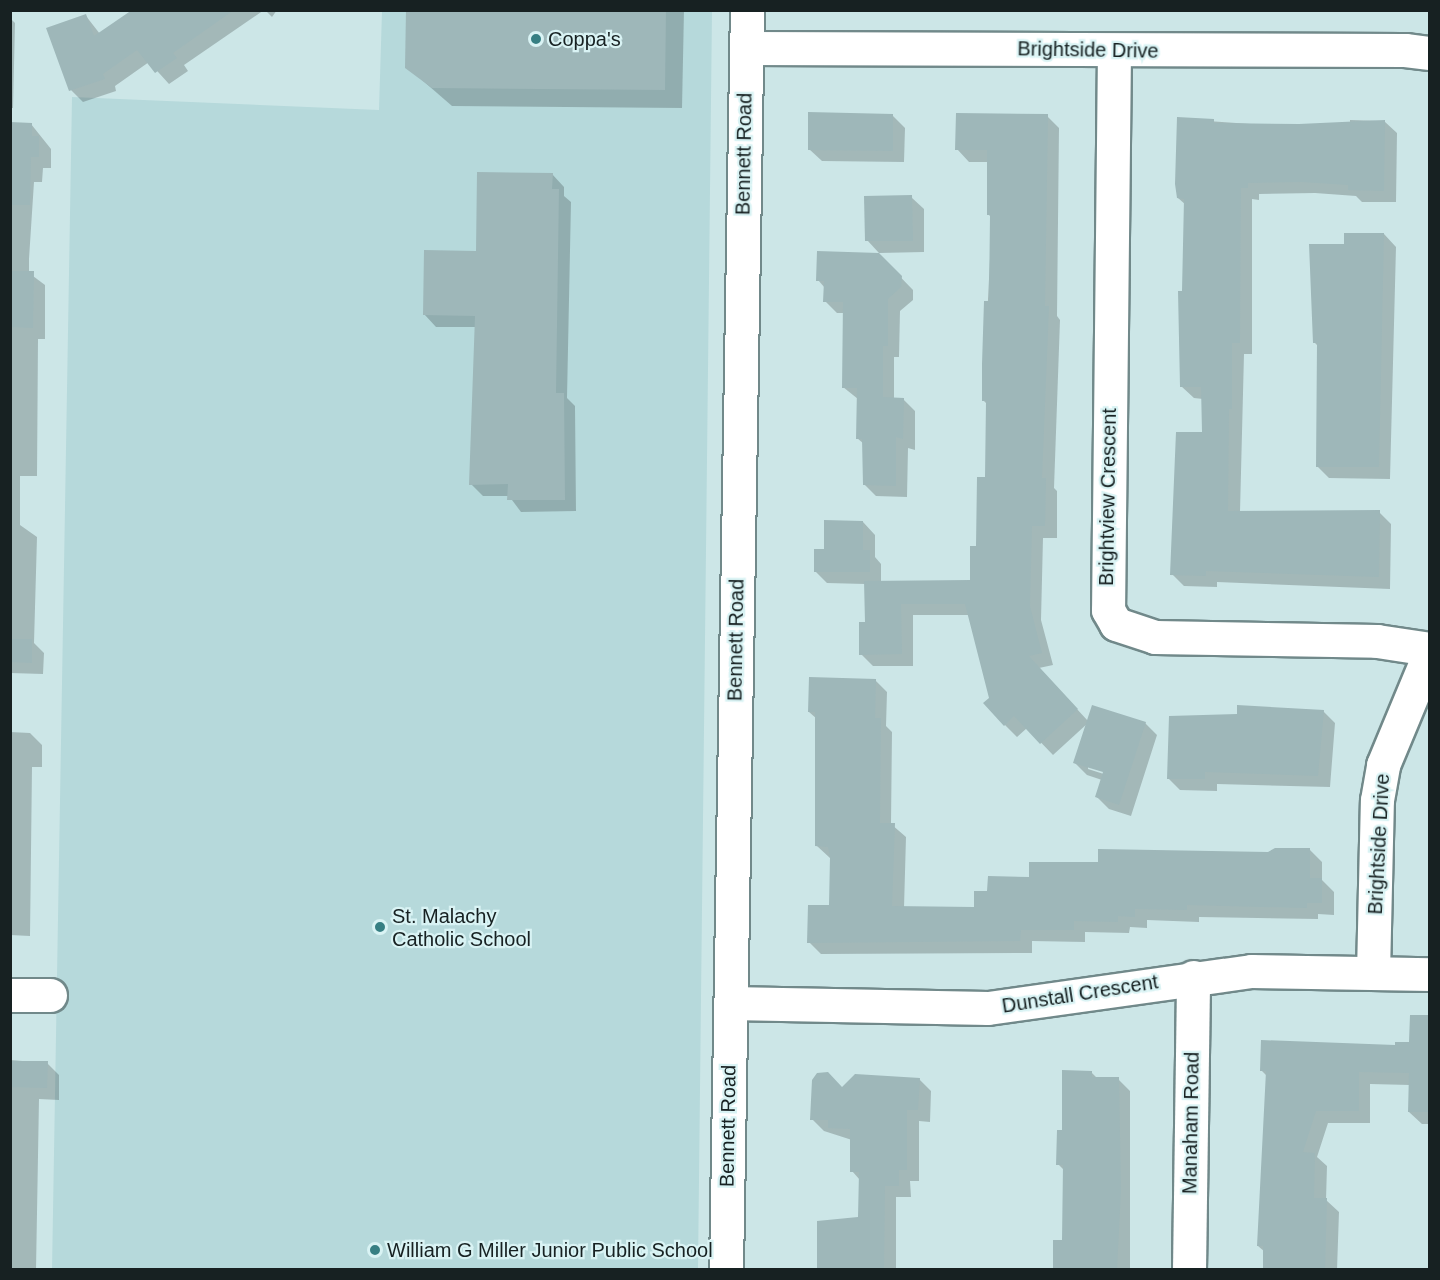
<!DOCTYPE html>
<style>
body{margin:0}
#map{position:relative;width:1440px;height:1280px;overflow:hidden;background:#cce6e7;font-family:Arial,sans-serif}
div>[style]{position:absolute}
.built>*{inset:0;background:#b6d9db}
.shadow>*{inset:0;background:#0003}
.building>*{inset:0;background:#9eb7b9}
.roads{filter:drop-shadow(2px 0 #71898a) drop-shadow(-2px 0 #71898a) drop-shadow(0 2px #71898a) drop-shadow(0 -2px #71898a)}
.minor>*{height:33px;margin:-16.5px;padding:0 16.5px;transform-origin:16.5px;border-radius:16.5px;background:#fff}
.dots>*{width:16px;height:16px;translate:-50% -50%;box-sizing:border-box;border:3px solid #d9f3f4;border-radius:50%}
span{translate:-50% -50%;white-space:nowrap;text-align:center;line-height:1.15;-webkit-text-stroke:4.5px #d9f3f4;paint-order:stroke}
.poi-label{font-size:20px;color:#172122}
.left{translate:0 -50%;text-align:left}
.street-label{font-size:20px;color:#172122}
.frame{position:absolute;inset:0;border:12px solid #172122;pointer-events:none}
</style>
<div id="map">
<div class="built">
<div style="clip-path:polygon(382px 11px,712px 11px,698px 1269px,52px 1270px,72px 97px,379px 110px)"></div>
</div>
<div class="shadow">
<div style="clip-path:polygon(136px 10px,264px 10px,184px 65px,188px 71px,169px 84px,149px 62px,115px 86px,116px 91px,83px 102px,71px 90px,86px 16px,100px 34px)"></div>
<div style="clip-path:polygon(265px 10px,277px 10px,272px 17px)"></div>
<div style="clip-path:polygon(408px 10px,684px 10px,682px 108px,452px 106px,407px 67px)"></div>
<div style="clip-path:polygon(10px 18px,15px 23px,13px 108px,10px 108px)"></div>
<div style="clip-path:polygon(892px 115px,905px 128px,904px 162px,822px 161px,809px 149px)"></div>
<div style="clip-path:polygon(evenodd,1047px 116px,1059px 128px,1057px 316px,1060px 320px,1054px 488px,1057px 491px,1057px 538px,1043px 538px,1041px 620px,1053px 665px,1039px 668px,1088px 721px,1145px 723px,1157px 735px,1131px 816px,1109px 809px,1097px 797px,1102px 780px,1087px 775px,1075px 763px,1088px 723px,1053px 755px,1027px 728px,1017px 737px,1005px 725px,991px 698px,969px 615px,913px 615px,913px 666px,873px 666px,861px 654px,866px 623px,865px 584px,827px 583px,815px 571px,826px 550px,863px 522px,875px 535px,875px 557px,881px 564px,881px 582px,971px 581px,986px 478px,988px 405px,983px 400px,992px 218px,988px 214px,988px 162px,969px 162px,957px 149px,1047px 116px,1088px 766px,1111px 773px,1110px 776px,1088px 769px,1088px 766px)"></div>
<div style="clip-path:polygon(1179px 119px,1278px 126px,1350px 126px,1350px 120px,1384px 121px,1397px 133px,1396px 202px,1362px 202px,1356px 196px,1315px 193px,1259px 194px,1259px 200px,1252px 199px,1252px 354px,1244px 354px,1240px 512px,1379px 512px,1391px 524px,1390px 589px,1217px 582px,1217px 587px,1184px 586px,1172px 574px,1203px 434px,1203px 399px,1194px 398px,1181px 386px,1186px 205px,1178px 198px)"></div>
<div style="clip-path:polygon(10px 124px,31px 124px,51px 149px,51px 168px,43px 168px,42px 182px,34px 182px,29px 259px,29px 273px,45px 285px,45px 339px,38px 339px,37px 476px,20px 476px,20px 525px,37px 537px,34px 643px,44px 653px,43px 674px,10px 673px)"></div>
<div style="clip-path:polygon(552px 174px,564px 187px,564px 196px,571px 202px,567px 398px,575px 406px,576px 511px,521px 512px,509px 496px,483px 496px,471px 484px,476px 327px,436px 327px,424px 314px)"></div>
<div style="clip-path:polygon(911px 197px,924px 209px,924px 252px,879px 253px,867px 240px)"></div>
<div style="clip-path:polygon(1384px 234px,1396px 247px,1390px 479px,1329px 478px,1317px 466px,1318px 346px,1315px 343px,1346px 245px)"></div>
<div style="clip-path:polygon(879px 255px,913px 290px,913px 300px,900px 311px,899px 357px,894px 357px,894px 399px,903px 399px,915px 411px,915px 450px,908px 448px,907px 497px,876px 496px,864px 484px,864px 444px,857px 438px,858px 399px,843px 387px,844px 313px,837px 313px,825px 301px,825px 288px,818px 280px)"></div>
<div style="clip-path:polygon(875px 680px,887px 692px,886px 726px,892px 732px,891px 824px,906px 837px,904px 908px,976px 908px,989px 892px,1100px 864px,1310px 850px,1322px 862px,1322px 880px,1334px 892px,1334px 915px,1318px 914px,1318px 919px,1199px 917px,1199px 922px,1147px 920px,1147px 928px,1130px 927px,1129px 933px,1085px 932px,1085px 942px,1032px 941px,1032px 953px,821px 954px,809px 942px,831px 906px,830px 858px,817px 846px,817px 719px,809px 712px)"></div>
<div style="clip-path:polygon(1323px 711px,1335px 723px,1330px 787px,1217px 784px,1217px 791px,1180px 790px,1168px 778px)"></div>
<div style="clip-path:polygon(10px 732px,30px 733px,42px 745px,42px 767px,32px 767px,30px 936px,10px 935px)"></div>
<div style="clip-path:polygon(1430px 1044px,1430px 1124px,1422px 1124px,1409px 1112px,1410px 1085px,1370px 1084px,1370px 1123px,1328px 1123px,1317px 1157px,1327px 1166px,1326px 1200px,1339px 1212px,1337px 1270px,1264px 1270px,1265px 1252px,1258px 1246px,1267px 1076px,1261px 1070px,1330px 1047px)"></div>
<div style="clip-path:polygon(10px 1060px,47px 1063px,59px 1075px,59px 1100px,39px 1099px,36px 1270px,10px 1270px)"></div>
<div style="clip-path:polygon(1091px 1072px,1097px 1078px,1118px 1079px,1130px 1091px,1130px 1270px,1054px 1270px,1055px 1242px,1063px 1242px,1065px 1171px,1058px 1164px,1064px 1132px)"></div>
<div style="clip-path:polygon(919px 1079px,931px 1091px,930px 1122px,919px 1121px,919px 1181px,910px 1181px,911px 1197px,896px 1197px,896px 1270px,819px 1270px,818px 1222px,860px 1218px,860px 1180px,852px 1171px,852px 1140px,824px 1131px,812px 1119px,842px 1089px)"></div>
</div>
<div class="building">
<div style="clip-path:polygon(132px 10px,234px 10px,173px 53px,177px 58px,155px 73px,137px 50px,103px 74px,105px 79px,69px 91px,46px 28px,86px 14px,94px 36px)"></div>
<div style="clip-path:polygon(406px 10px,666px 10px,665px 90px,432px 88px,405px 68px)"></div>
<div style="clip-path:polygon(808px 112px,893px 114px,893px 151px,808px 150px)"></div>
<div style="clip-path:polygon(956px 113px,1048px 114px,1045px 306px,1049px 306px,1042px 478px,1046px 478px,1045px 526px,1032px 526px,1030px 606px,1042px 653px,1029px 656px,1078px 709px,1040px 744px,1014px 716px,1004px 726px,983px 703px,989px 698px,965px 604px,901px 604px,902px 654px,859px 655px,859px 622px,865px 622px,864px 581px,970px 580px,970px 546px,976px 546px,977px 477px,985px 477px,986px 401px,982px 401px,982px 364px,984px 301px,989px 301px,990px 215px,987px 215px,987px 150px,955px 150px)"></div>
<div style="clip-path:polygon(1177px 117px,1214px 119px,1214px 123px,1299px 124px,1385px 120px,1384px 191px,1348px 190px,1348px 185px,1302px 182px,1248px 183px,1248px 188px,1241px 188px,1240px 343px,1232px 343px,1232px 409px,1229px 409px,1228px 511px,1380px 510px,1379px 577px,1206px 571px,1206px 576px,1170px 575px,1176px 432px,1202px 432px,1201px 387px,1180px 387px,1178px 291px,1182px 291px,1184px 199px,1177px 198px,1175px 184px)"></div>
<div style="clip-path:polygon(10px 122px,32px 123px,32px 136px,39px 136px,39px 157px,31px 157px,30px 205px,10px 205px)"></div>
<div style="clip-path:polygon(477px 172px,553px 173px,552px 189px,559px 189px,556px 393px,564px 393px,565px 500px,507px 500px,508px 484px,469px 485px,475px 316px,423px 315px,424px 250px,476px 251px)"></div>
<div style="clip-path:polygon(912px 195px,913px 241px,865px 241px,864px 196px)"></div>
<div style="clip-path:polygon(1344px 233px,1384px 233px,1379px 467px,1316px 467px,1317px 343px,1313px 343px,1309px 244px,1344px 244px)"></div>
<div style="clip-path:polygon(817px 251px,879px 253px,902px 276px,901px 287px,888px 299px,888px 346px,883px 346px,883px 397px,904px 398px,903px 439px,896px 437px,896px 486px,863px 485px,862px 439px,856px 439px,857px 388px,842px 388px,843px 302px,823px 302px,824px 281px,816px 281px)"></div>
<div style="clip-path:polygon(10px 271px,34px 271px,33px 328px,10px 327px)"></div>
<div style="clip-path:polygon(824px 520px,863px 521px,863px 550px,870px 550px,870px 572px,814px 572px,814px 549px,824px 549px)"></div>
<div style="clip-path:polygon(10px 639px,32px 639px,32px 663px,10px 662px)"></div>
<div style="clip-path:polygon(809px 677px,876px 679px,875px 718px,881px 718px,880px 823px,895px 823px,892px 906px,974px 907px,974px 891px,987px 891px,988px 876px,1029px 877px,1029px 862px,1098px 862px,1098px 849px,1268px 852px,1275px 848px,1310px 848px,1310px 878px,1322px 878px,1322px 903px,1307px 903px,1307px 908px,1187px 905px,1187px 910px,1135px 909px,1135px 917px,1118px 916px,1118px 922px,1074px 921px,1074px 930px,1021px 930px,1020px 941px,807px 943px,808px 905px,829px 905px,830px 857px,828px 847px,815px 846px,815px 712px,808px 712px)"></div>
<div style="clip-path:polygon(1092px 705px,1146px 722px,1119px 805px,1095px 797px,1103px 772px,1073px 763px)"></div>
<div style="clip-path:polygon(1237px 705px,1324px 710px,1318px 776px,1205px 772px,1205px 779px,1167px 779px,1169px 716px,1237px 714px)"></div>
<div style="clip-path:polygon(1410px 1015px,1430px 1015px,1430px 1112px,1408px 1112px,1409px 1073px,1359px 1072px,1359px 1111px,1316px 1111px,1303px 1152px,1315px 1153px,1314px 1198px,1327px 1198px,1325px 1269px,1263px 1269px,1263px 1246px,1257px 1246px,1266px 1071px,1260px 1071px,1261px 1040px,1395px 1045px,1395px 1042px,1409px 1042px)"></div>
<div style="clip-path:polygon(10px 1061px,48px 1061px,47px 1088px,10px 1087px)"></div>
<div style="clip-path:polygon(1062px 1070px,1092px 1071px,1092px 1077px,1119px 1077px,1121px 1190px,1117px 1269px,1053px 1269px,1053px 1240px,1062px 1240px,1063px 1165px,1056px 1165px,1057px 1130px,1062px 1130px)"></div>
<div style="clip-path:polygon(828px 1072px,842px 1087px,855px 1074px,920px 1078px,918px 1110px,907px 1110px,907px 1170px,899px 1170px,899px 1186px,885px 1186px,884px 1269px,817px 1269px,817px 1221px,858px 1217px,859px 1172px,850px 1172px,850px 1129px,828px 1128px,828px 1120px,810px 1120px,812px 1080px,817px 1073px)"></div>
</div>
<div class="roads">
<div class="minor">
<div style="left:746px;top:48px;width:659px;rotate:0.17deg"></div>
<div style="left:1405px;top:50px;width:25px;rotate:7deg"></div>
<div style="left:1114px;top:50px;width:560px;rotate:90.61deg"></div>
<div style="left:1108px;top:610px;width:16px;rotate:60deg"></div>
<div style="left:1116px;top:624px;width:41px;rotate:18.4deg"></div>
<div style="left:1155px;top:637px;width:222px;rotate:1deg"></div>
<div style="left:1377px;top:641px;width:54px;rotate:8.6deg"></div>
<div style="left:1373px;top:973px;width:173px;rotate:-88.7deg"></div>
<div style="left:1377px;top:800px;width:36px;rotate:-80deg"></div>
<div style="left:1383px;top:765px;width:122px;rotate:-67.4deg"></div>
<div style="left:10px;top:995px;width:40px"></div>
<div style="left:730px;top:1003px;width:258px;rotate:1.1deg"></div>
<div style="left:988px;top:1008px;width:266px;rotate:-8deg"></div>
<div style="left:1251px;top:971px;width:179px;rotate:1deg"></div>
<div style="left:726px;top:1270px;width:1260px;rotate:-89.05deg"></div>
<div style="left:1189px;top:1270px;width:293px;rotate:-89.2deg"></div>
</div>
</div>
<div class="dots">
<div style="left:536px;top:39px;background:#367f83"></div>
<div style="left:380px;top:927px;background:#367f83"></div>
<div style="left:375px;top:1250px;background:#367f83"></div>
</div>
<div class="poi-label">
<span class="left" style="left:548px;top:39px">Coppa's</span>
<span class="left" style="left:392px;top:928px">St. Malachy<br>Catholic School</span>
<span class="left" style="left:387px;top:1250px">William G Miller Junior Public School</span>
</div>
<div class="street-label">
<span style="left:1088px;top:50px;rotate:1deg">Brightside Drive</span>
<span style="left:744px;top:154px;rotate:-89deg">Bennett Road</span>
<span style="left:1108px;top:497px;rotate:-89deg">Brightview Crescent</span>
<span style="left:736px;top:640px;rotate:-89deg">Bennett Road</span>
<span style="left:1379px;top:844px;rotate:-87deg">Brightside Drive</span>
<span style="left:1080px;top:994px;rotate:-9deg">Dunstall Crescent</span>
<span style="left:1191px;top:1123px;rotate:-89deg">Manaham Road</span>
<span style="left:728px;top:1126px;rotate:-89deg">Bennett Road</span>
</div>
<div class="frame"></div>
</div>
